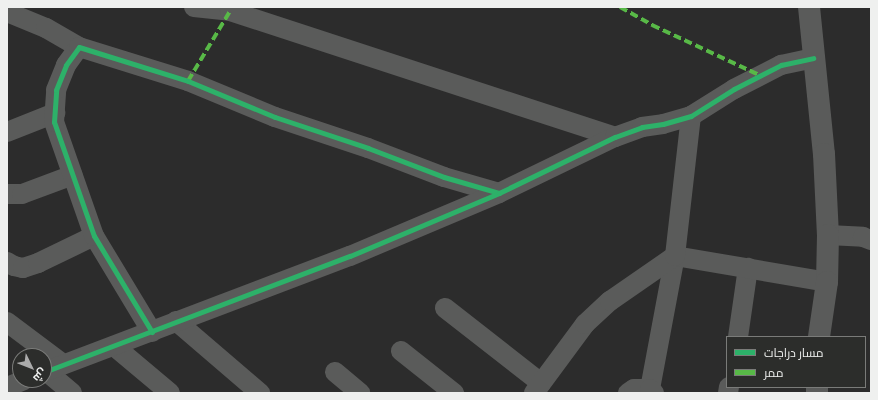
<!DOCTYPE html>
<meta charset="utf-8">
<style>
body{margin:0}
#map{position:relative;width:878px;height:400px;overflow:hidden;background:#2c2c2c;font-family:Merriweather,Cairo,serif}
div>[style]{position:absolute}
.street>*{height:20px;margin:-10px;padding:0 10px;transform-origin:10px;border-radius:10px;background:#5a5b5a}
.secondary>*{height:22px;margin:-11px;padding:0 11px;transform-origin:11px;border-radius:11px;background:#5a5b5a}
.quiet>*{height:4px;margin-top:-2px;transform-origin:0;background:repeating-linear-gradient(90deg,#58b947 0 8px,transparent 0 12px)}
.cycleway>*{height:5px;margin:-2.5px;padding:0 2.5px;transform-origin:2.5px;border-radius:2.5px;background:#2db169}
span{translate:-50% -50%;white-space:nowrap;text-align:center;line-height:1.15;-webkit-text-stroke:4px #2c2d2b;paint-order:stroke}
.frame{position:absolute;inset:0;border:8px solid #eff0ef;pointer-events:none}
.legend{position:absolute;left:726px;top:336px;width:140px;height:52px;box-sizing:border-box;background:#2c2d2b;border:1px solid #7a7b79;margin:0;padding:5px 7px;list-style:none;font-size:12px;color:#eff0ef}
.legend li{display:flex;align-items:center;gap:8px;height:20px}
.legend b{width:20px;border:1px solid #7a7b79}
.north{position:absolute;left:12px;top:348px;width:40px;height:40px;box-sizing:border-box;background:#2c2d2b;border:1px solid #7a7b79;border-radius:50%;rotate:133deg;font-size:11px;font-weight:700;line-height:16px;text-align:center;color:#eff0ef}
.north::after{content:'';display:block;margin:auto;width:14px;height:18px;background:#ababab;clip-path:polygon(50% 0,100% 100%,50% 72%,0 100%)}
</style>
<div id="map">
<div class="street">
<div style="left:194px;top:7px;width:36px;rotate:6deg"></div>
<div style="left:230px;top:11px;width:405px;rotate:18.1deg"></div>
<div style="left:7px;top:12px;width:42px;rotate:22.3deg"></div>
<div style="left:46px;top:28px;width:38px;rotate:30deg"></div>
<div style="left:7px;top:132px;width:52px;rotate:-21.6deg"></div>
<div style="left:7px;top:194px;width:15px"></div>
<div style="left:22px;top:194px;width:54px;rotate:-20.4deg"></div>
<div style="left:828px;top:235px;width:35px;rotate:3deg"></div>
<div style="left:863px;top:237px;width:9px;rotate:21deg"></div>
<div style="left:7px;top:262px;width:8px;rotate:30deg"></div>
<div style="left:14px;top:266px;width:9px;rotate:13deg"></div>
<div style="left:23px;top:268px;width:16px;rotate:-18deg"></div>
<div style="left:38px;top:263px;width:62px;rotate:-25.7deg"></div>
<div style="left:445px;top:308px;width:122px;rotate:38deg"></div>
<div style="left:176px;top:321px;width:111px;rotate:40.6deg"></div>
<div style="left:7px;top:322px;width:70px;rotate:36.9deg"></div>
<div style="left:152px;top:332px;width:112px;rotate:-121.1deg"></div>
<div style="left:94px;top:236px;width:121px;rotate:-109.3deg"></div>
<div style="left:54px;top:122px;width:32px;rotate:-86deg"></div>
<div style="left:56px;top:90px;width:27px;rotate:-68deg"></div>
<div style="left:66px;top:65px;width:22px;rotate:-54deg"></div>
<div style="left:79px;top:47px;width:114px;rotate:17.3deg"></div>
<div style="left:188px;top:81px;width:94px;rotate:22.5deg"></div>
<div style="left:275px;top:117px;width:98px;rotate:18.4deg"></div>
<div style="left:368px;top:148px;width:81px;rotate:20.9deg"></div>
<div style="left:444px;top:177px;width:57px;rotate:16.2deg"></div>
<div style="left:738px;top:337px;width:70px;rotate:-81.8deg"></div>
<div style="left:114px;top:346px;width:73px;rotate:40deg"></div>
<div style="left:401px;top:351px;width:68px;rotate:38.4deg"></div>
<div style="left:46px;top:371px;width:34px;rotate:40deg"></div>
<div style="left:44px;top:372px;width:327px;rotate:-20.8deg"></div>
<div style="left:350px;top:256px;width:162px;rotate:-22.9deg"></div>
<div style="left:499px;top:193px;width:129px;rotate:-25.8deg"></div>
<div style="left:615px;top:137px;width:29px;rotate:-20deg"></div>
<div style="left:642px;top:127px;width:21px;rotate:-8deg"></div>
<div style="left:663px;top:124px;width:29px;rotate:-16deg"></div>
<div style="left:691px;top:116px;width:51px;rotate:-32.1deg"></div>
<div style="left:734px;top:89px;width:53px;rotate:-27.1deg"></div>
<div style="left:781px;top:65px;width:33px;rotate:-12deg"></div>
<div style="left:335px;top:372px;width:33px;rotate:40deg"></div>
<div style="left:7px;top:387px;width:18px;rotate:-22deg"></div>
<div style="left:650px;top:389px;width:135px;rotate:-79.4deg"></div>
<div style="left:675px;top:256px;width:154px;rotate:9.7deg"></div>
<div style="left:534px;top:393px;width:86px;rotate:-53.5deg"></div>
<div style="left:585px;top:324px;width:34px;rotate:-43deg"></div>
<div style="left:610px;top:301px;width:79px;rotate:-34.7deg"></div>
<div style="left:675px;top:256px;width:141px;rotate:-83.5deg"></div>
<div style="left:628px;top:393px;width:7px;rotate:-34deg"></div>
<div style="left:634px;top:389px;width:16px"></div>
<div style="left:650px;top:389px;width:6px;rotate:45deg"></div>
<div style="left:728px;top:393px;width:6px;rotate:-81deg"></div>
</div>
<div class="secondary">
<div style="left:809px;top:7px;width:148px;rotate:84.2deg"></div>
<div style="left:824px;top:154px;width:81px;rotate:87.2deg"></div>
<div style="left:828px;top:235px;width:47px;rotate:91.2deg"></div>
<div style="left:827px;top:282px;width:56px;rotate:98.3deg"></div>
<div style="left:817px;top:387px;width:6px;rotate:90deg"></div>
</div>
<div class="quiet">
<div style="left:620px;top:7px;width:37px;rotate:29deg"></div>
<div style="left:652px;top:25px;width:118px;rotate:25deg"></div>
<div style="left:188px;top:81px;width:82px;rotate:-59deg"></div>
</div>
<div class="cycleway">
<div style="left:152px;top:332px;width:112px;rotate:-121.1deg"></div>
<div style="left:94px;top:236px;width:121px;rotate:-109.3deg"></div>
<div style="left:54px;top:122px;width:32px;rotate:-86deg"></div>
<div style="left:56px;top:90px;width:27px;rotate:-68deg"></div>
<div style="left:66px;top:65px;width:22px;rotate:-54deg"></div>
<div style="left:79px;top:47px;width:114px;rotate:17.3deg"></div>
<div style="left:188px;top:81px;width:94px;rotate:22.5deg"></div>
<div style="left:275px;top:117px;width:98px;rotate:18.4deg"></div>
<div style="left:368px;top:148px;width:81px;rotate:20.9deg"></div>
<div style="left:444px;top:177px;width:57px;rotate:16.2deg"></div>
<div style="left:44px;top:372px;width:327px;rotate:-20.8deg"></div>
<div style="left:350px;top:256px;width:162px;rotate:-22.9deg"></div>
<div style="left:499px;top:193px;width:129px;rotate:-25.8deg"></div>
<div style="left:615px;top:137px;width:29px;rotate:-20deg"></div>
<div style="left:642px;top:127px;width:21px;rotate:-8deg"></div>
<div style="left:663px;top:124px;width:29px;rotate:-16deg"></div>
<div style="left:691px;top:116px;width:51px;rotate:-32.1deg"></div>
<div style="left:734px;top:89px;width:53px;rotate:-27.1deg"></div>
<div style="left:781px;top:65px;width:33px;rotate:-12deg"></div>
</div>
<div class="frame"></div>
<ul class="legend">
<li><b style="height:5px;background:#2db169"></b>مسار دراجات</li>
<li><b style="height:5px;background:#58b947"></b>ممر</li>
</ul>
<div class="north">ش</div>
</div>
